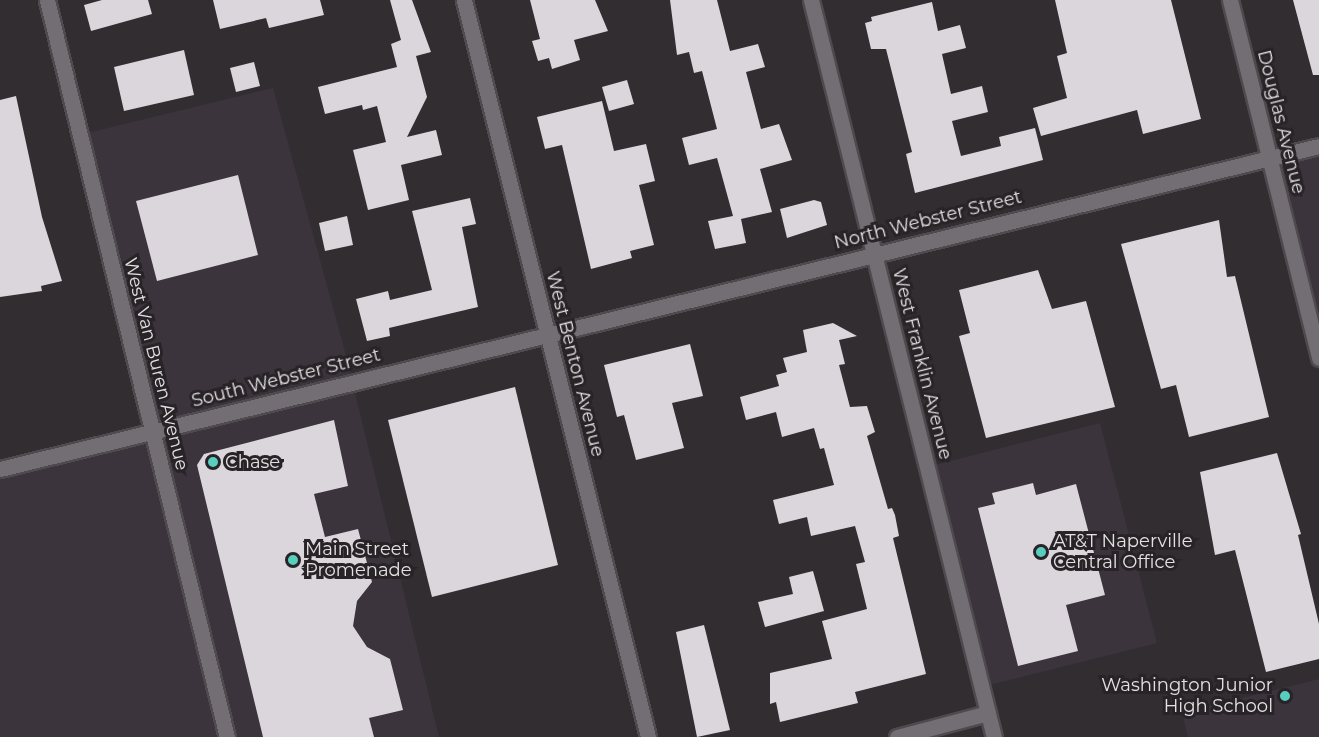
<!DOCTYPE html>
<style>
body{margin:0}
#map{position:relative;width:1319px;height:737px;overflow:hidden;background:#312d31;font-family:Montserrat,sans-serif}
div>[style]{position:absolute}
.built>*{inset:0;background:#3c343d}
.building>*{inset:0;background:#dbd6dc}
.roads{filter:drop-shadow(2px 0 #4e4a4e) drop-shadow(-2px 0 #4e4a4e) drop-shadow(0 2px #4e4a4e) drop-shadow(0 -2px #4e4a4e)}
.minor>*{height:15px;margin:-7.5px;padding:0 7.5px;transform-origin:7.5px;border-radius:7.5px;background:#736e74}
.dots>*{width:16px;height:16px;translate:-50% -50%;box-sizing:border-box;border:3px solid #272327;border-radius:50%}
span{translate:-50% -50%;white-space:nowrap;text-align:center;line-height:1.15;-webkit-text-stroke:6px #272327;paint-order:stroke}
.street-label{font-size:18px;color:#e4e1e4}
.poi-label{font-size:18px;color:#e4e1e4}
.left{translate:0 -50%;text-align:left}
.right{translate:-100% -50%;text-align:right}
</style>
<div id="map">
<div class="built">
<div style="clip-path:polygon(273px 88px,344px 348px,439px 737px,0 737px,0 469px,154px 431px,75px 136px)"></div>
<div style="clip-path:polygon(1319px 145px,1319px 347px,1273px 156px)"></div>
<div style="clip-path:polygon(1100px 423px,1157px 643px,985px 686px,931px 466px)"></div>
<div style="clip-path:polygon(1319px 679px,1319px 737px,1188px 737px,1182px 713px)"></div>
</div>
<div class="building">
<div style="clip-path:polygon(102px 0,148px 0,152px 14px,91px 31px,84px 5px)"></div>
<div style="clip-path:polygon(213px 0,320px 0,324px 15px,269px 28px,266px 18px,220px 29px)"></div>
<div style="clip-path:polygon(390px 0,412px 0,431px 52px,416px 56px,427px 97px,407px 137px,436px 130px,442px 155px,401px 165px,409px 200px,368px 210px,353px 150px,386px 142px,377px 106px,363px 110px,362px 105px,325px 114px,318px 87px,397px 67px,391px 44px,401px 40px)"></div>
<div style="clip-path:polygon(530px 0,595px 0,608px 31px,574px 40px,580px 60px,552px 69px,549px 58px,538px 61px,532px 41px,540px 39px)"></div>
<div style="clip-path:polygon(670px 0,717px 0,730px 51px,758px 44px,765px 67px,746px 72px,761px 129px,779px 124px,792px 160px,760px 169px,772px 212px,741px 219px,746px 243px,715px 249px,708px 221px,733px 216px,717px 158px,689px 165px,682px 138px,717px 129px,702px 71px,694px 73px,689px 52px,677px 55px)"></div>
<div style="clip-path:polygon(1055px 0,1171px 0,1201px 119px,1143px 134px,1137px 110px,1041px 136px,1033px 108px,1067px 98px,1057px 56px,1067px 53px)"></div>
<div style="clip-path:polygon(1293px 0,1319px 0,1319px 75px,1313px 75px)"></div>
<div style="clip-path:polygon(932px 2px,938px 31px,960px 25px,966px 48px,942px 54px,951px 94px,982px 86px,988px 112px,952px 121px,961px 156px,1001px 146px,999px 137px,1035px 128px,1043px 160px,915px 193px,906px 154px,912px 152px,886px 49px,871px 49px,865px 23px,872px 21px,871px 17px)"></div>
<div style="clip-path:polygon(184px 50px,194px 95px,124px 111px,114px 67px)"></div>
<div style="clip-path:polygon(254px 62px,260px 86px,236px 92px,230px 68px)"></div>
<div style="clip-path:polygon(627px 80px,634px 104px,609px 111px,602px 87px)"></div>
<div style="clip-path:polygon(16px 96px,42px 217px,62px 281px,41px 286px,42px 291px,0 297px,0 100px)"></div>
<div style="clip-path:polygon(602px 101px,614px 151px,646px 144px,655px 181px,639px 185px,654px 245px,630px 251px,632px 258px,591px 269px,562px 145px,545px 149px,537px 117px)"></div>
<div style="clip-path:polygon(238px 175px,258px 255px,157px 281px,136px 201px)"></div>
<div style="clip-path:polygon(470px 198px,476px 224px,462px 227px,478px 307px,389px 328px,390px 336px,367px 341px,356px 299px,388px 291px,390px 300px,432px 290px,412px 211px)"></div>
<div style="clip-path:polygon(814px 200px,821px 202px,827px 225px,787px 238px,780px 209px)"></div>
<div style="clip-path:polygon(347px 216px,353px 245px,325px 251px,319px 223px)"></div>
<div style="clip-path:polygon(1219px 220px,1227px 277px,1235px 276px,1269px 417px,1189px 437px,1176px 385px,1161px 389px,1121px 244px)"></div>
<div style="clip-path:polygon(1038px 270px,1052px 309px,1086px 301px,1115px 407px,986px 438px,959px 336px,970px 333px,959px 290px)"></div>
<div style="clip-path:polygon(833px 323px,857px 336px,839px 340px,845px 364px,839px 365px,850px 407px,867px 406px,875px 432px,867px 436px,888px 509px,892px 508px,895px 515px,899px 536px,893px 538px,926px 674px,855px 692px,858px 703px,780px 722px,776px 702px,770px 704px,770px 673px,832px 659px,822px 621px,867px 609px,856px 564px,865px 562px,855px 526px,811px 536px,807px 517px,779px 524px,773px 500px,834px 485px,824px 448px,820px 449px,814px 428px,782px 437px,776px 412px,746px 420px,740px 397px,779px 386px,776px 375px,787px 372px,783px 358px,807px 352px,803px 330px)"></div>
<div style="clip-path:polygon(690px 344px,703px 396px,672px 403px,684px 448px,636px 460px,624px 415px,617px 417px,604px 365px)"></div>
<div style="clip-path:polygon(515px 387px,558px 565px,432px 597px,388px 420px)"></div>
<div style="clip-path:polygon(334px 420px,348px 486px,314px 494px,325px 537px,358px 529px,372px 582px,357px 601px,353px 626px,367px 647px,390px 659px,403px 710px,369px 718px,374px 737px,263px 737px,197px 465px,204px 454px)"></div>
<div style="clip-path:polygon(1277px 453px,1301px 534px,1298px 535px,1319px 624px,1319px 659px,1266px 672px,1235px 550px,1215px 555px,1200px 472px)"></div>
<div style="clip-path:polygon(1033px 483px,1036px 495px,1076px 484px,1105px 595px,1066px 605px,1078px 651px,1018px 666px,978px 508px,995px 504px,992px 493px)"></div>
<div style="clip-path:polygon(813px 571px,824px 611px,765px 627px,758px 602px,793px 594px,789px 577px)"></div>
<div style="clip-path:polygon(704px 625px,730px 730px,697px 737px,676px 632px)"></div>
</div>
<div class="roads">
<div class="minor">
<div style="left:47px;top:0;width:759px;rotate:76.28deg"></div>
<div style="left:464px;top:0;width:760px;rotate:75.98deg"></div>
<div style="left:811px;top:0;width:759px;rotate:76.06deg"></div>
<div style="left:1230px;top:0;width:369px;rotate:76deg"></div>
<div style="left:0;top:469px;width:1358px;rotate:-13.76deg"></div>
<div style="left:897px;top:737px;width:94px;rotate:-14.8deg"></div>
</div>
</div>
<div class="dots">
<div style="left:213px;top:462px;background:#59cebe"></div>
<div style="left:1041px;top:552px;background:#59cebe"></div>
<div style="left:293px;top:560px;background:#59cebe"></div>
<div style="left:1285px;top:696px;background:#59cebe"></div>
</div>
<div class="street-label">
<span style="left:1281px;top:122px;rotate:76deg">Douglas Avenue</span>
<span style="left:928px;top:220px;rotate:-14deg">North Webster Street</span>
<span style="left:156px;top:364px;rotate:76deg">West Van Buren Avenue</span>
<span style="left:575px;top:364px;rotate:76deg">West Benton Avenue</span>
<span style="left:922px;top:364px;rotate:76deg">West Franklin Avenue</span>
<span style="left:286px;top:378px;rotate:-14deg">South Webster Street</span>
</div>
<div class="poi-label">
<span class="left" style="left:225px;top:462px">Chase</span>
<span class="left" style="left:1053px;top:552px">AT&amp;T Naperville<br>Central Office</span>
<span class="left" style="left:305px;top:560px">Main Street<br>Promenade</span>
<span class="right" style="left:1273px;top:696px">Washington Junior<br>High School</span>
</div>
</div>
